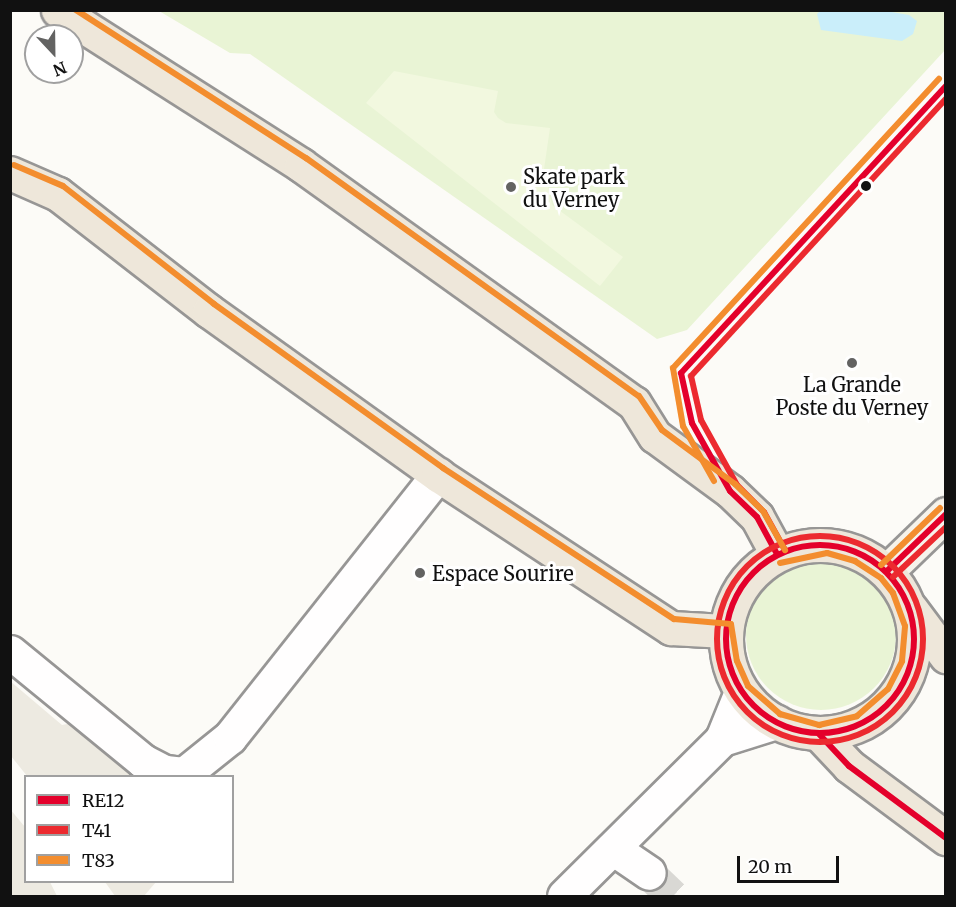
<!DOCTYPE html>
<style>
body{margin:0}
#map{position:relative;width:956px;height:907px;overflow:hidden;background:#fcfbf7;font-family:Merriweather,serif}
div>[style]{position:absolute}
.green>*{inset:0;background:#e9f4d5}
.round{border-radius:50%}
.pitch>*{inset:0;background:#f2f8df}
.plaza>*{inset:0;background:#edeae1}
.water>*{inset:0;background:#caeefa}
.street-tunnel>*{height:33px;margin-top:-16.5px;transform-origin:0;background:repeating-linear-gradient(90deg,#d9d8d4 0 33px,transparent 0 49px)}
.roads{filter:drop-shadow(2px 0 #979695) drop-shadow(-2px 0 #979695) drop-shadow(0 2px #979695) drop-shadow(0 -2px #979695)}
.street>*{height:33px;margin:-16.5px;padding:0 16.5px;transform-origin:16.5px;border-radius:16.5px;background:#fffefe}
.secondary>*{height:33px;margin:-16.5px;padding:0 16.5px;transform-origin:16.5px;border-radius:16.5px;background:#f6f3eb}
.primary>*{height:33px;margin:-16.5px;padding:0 16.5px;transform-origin:16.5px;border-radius:16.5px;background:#eee7da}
.primary>.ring{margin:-16.5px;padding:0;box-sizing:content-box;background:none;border:33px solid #eee7da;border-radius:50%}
.bus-1>*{height:6px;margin:-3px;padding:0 3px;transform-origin:3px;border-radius:3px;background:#e4002b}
.bus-1>.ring{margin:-3px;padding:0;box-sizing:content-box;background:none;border:6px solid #e4002b;border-radius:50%}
.bus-2>*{height:6px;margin:-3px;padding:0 3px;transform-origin:3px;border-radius:3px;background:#ec2a2f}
.bus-2>.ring{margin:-3px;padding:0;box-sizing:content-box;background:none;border:6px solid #ec2a2f;border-radius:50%}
.bus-3>*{height:6px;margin:-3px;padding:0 3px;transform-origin:3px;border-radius:3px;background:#f38d2e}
.dots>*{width:16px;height:16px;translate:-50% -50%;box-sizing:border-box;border:3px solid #fff;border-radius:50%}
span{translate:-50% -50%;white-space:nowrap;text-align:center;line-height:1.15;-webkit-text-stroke:6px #fff;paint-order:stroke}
.poi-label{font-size:20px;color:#111}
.left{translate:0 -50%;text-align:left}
.frame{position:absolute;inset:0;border:12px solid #111;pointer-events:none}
.legend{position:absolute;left:24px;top:775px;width:210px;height:108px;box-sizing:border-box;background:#fff;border:2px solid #a0a0a0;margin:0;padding:8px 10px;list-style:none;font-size:18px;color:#111}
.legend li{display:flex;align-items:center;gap:12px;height:30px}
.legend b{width:30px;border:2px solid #a0a0a0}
.north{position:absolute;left:24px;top:24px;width:60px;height:60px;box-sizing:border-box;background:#fff;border:2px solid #a0a0a0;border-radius:50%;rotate:158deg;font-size:16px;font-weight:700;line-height:24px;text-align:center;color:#111}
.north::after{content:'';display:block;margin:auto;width:21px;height:27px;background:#636362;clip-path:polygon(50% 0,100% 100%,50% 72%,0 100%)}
.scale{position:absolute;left:737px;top:856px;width:102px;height:27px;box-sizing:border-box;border:3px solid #111;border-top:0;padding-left:8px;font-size:18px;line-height:21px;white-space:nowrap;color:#111;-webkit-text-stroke:4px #fff;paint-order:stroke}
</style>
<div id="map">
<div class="green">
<div style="clip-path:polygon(945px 10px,946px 49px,687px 330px,657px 339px,250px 54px,230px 53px,159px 11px)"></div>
<div class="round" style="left:746px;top:560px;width:150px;height:150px"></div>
</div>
<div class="pitch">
<div style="clip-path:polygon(394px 71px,498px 91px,494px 112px,498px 118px,506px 123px,550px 128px,544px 169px,552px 205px,623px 257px,600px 286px,366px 103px)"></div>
</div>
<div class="plaza">
<div style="clip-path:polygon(10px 681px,62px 725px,78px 722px,153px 776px,27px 776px,11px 756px)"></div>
<div style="clip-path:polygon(10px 809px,25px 827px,26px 882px,50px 882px,57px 896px,11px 896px)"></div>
<div style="clip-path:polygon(105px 882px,156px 882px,144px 896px,115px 896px)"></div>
</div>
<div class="water">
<div style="clip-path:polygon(880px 10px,909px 15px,917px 21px,913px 34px,902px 41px,821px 30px,817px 14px,820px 11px)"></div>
</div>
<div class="street-tunnel">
<div style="left:649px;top:873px;width:33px;rotate:44deg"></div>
</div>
<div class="roads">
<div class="street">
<div style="left:10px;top:652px;width:172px;rotate:39.3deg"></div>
<div style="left:143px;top:761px;width:25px;rotate:27deg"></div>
<div style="left:165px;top:772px;width:19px;rotate:6deg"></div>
<div style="left:184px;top:774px;width:59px;rotate:-38.8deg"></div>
<div style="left:230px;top:737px;width:335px;rotate:-51.6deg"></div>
<div style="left:722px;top:739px;width:57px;rotate:-17.5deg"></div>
<div style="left:614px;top:849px;width:42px;rotate:34.4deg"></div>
<div style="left:564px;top:896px;width:223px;rotate:-44.8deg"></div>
<div style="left:722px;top:739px;width:51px;rotate:-68deg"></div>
</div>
<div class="secondary">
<div style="left:887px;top:571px;width:82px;rotate:-44deg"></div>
</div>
<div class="primary">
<div style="left:58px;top:10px;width:288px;rotate:32.5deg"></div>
<div style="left:301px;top:165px;width:409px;rotate:35.6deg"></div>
<div style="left:634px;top:403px;width:39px;rotate:58deg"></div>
<div style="left:655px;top:436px;width:93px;rotate:36.3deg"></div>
<div style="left:730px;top:491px;width:37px;rotate:44deg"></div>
<div style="left:757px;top:517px;width:42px;rotate:61.6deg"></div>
<div style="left:10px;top:173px;width:52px;rotate:23.6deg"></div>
<div style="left:58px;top:194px;width:191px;rotate:37.8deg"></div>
<div style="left:209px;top:311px;width:282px;rotate:35.6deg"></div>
<div style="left:438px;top:475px;width:279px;rotate:33.3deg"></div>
<div style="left:671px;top:628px;width:54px;rotate:3.2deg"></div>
<div class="ring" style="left:726px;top:545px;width:155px;height:155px"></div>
<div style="left:911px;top:609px;width:59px;rotate:53.3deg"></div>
<div style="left:819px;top:734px;width:44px;rotate:46.8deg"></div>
<div style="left:849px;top:766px;width:121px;rotate:36.6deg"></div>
</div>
</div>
<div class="bus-1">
<div class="ring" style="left:726px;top:545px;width:182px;height:182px"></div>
<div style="left:777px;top:554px;width:42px;rotate:-118.4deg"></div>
<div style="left:757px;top:517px;width:37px;rotate:-136deg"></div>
<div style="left:730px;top:491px;width:78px;rotate:-119.2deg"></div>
<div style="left:692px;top:423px;width:51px;rotate:-102.4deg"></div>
<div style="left:681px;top:373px;width:391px;rotate:-47.3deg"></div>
<div style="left:887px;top:571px;width:82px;rotate:-44deg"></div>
<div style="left:819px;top:734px;width:44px;rotate:46.8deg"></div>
<div style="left:849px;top:766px;width:121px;rotate:36.6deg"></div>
</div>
<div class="bus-2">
<div class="ring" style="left:717px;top:536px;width:200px;height:200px"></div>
<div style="left:785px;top:550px;width:43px;rotate:-118.9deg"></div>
<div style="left:764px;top:512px;width:38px;rotate:-135deg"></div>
<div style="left:737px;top:485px;width:74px;rotate:-119deg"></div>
<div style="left:701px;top:420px;width:45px;rotate:-102.8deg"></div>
<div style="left:691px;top:376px;width:377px;rotate:-47.4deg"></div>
<div style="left:893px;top:577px;width:73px;rotate:-43.3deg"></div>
</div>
<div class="bus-3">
<div style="left:76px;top:10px;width:274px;rotate:32.8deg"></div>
<div style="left:306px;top:158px;width:409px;rotate:35.6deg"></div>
<div style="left:639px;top:396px;width:41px;rotate:55.9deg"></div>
<div style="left:662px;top:430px;width:91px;rotate:36.5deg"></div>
<div style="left:735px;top:484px;width:39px;rotate:44deg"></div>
<div style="left:763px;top:511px;width:45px;rotate:60.6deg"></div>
<div style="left:14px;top:165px;width:53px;rotate:23.2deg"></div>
<div style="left:63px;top:186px;width:192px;rotate:38deg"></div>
<div style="left:214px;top:304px;width:282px;rotate:35.6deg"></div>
<div style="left:443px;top:468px;width:276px;rotate:33.2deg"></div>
<div style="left:674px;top:619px;width:57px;rotate:5deg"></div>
<div style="left:731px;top:624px;width:37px;rotate:81deg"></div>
<div style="left:737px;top:661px;width:27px;rotate:66deg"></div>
<div style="left:748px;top:686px;width:43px;rotate:41.2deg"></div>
<div style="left:780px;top:714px;width:41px;rotate:15.8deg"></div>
<div style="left:819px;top:725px;width:39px;rotate:-13deg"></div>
<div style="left:857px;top:716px;width:41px;rotate:-41.1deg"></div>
<div style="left:888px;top:689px;width:31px;rotate:-63deg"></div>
<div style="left:902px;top:661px;width:35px;rotate:-85deg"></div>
<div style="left:905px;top:626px;width:35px;rotate:-110deg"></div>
<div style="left:893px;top:593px;width:19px;rotate:-129deg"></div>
<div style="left:881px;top:578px;width:31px;rotate:-147deg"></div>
<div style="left:855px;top:561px;width:29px;rotate:-164deg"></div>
<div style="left:827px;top:553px;width:48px;rotate:168deg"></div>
<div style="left:714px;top:481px;width:63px;rotate:-119.4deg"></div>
<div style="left:683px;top:426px;width:59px;rotate:-99.8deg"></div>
<div style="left:673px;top:368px;width:393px;rotate:-47.4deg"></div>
<div style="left:881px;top:565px;width:82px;rotate:-44deg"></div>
</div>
<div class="dots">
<div style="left:866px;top:186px;background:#111"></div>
<div style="left:511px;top:187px;background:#636362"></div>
<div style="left:852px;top:363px;background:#636362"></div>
<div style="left:420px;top:573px;background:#636362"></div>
</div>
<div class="poi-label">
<span class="left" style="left:523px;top:188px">Skate park<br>du Verney</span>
<span style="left:852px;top:396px">La Grande<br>Poste du Verney</span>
<span class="left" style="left:432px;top:573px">Espace Sourire</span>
</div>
<div class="frame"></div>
<ul class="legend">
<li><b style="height:8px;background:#e4002b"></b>RE12</li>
<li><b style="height:8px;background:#ec2a2f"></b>T41</li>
<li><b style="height:8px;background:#f38d2e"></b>T83</li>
</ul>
<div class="north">N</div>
<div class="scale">20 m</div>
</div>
